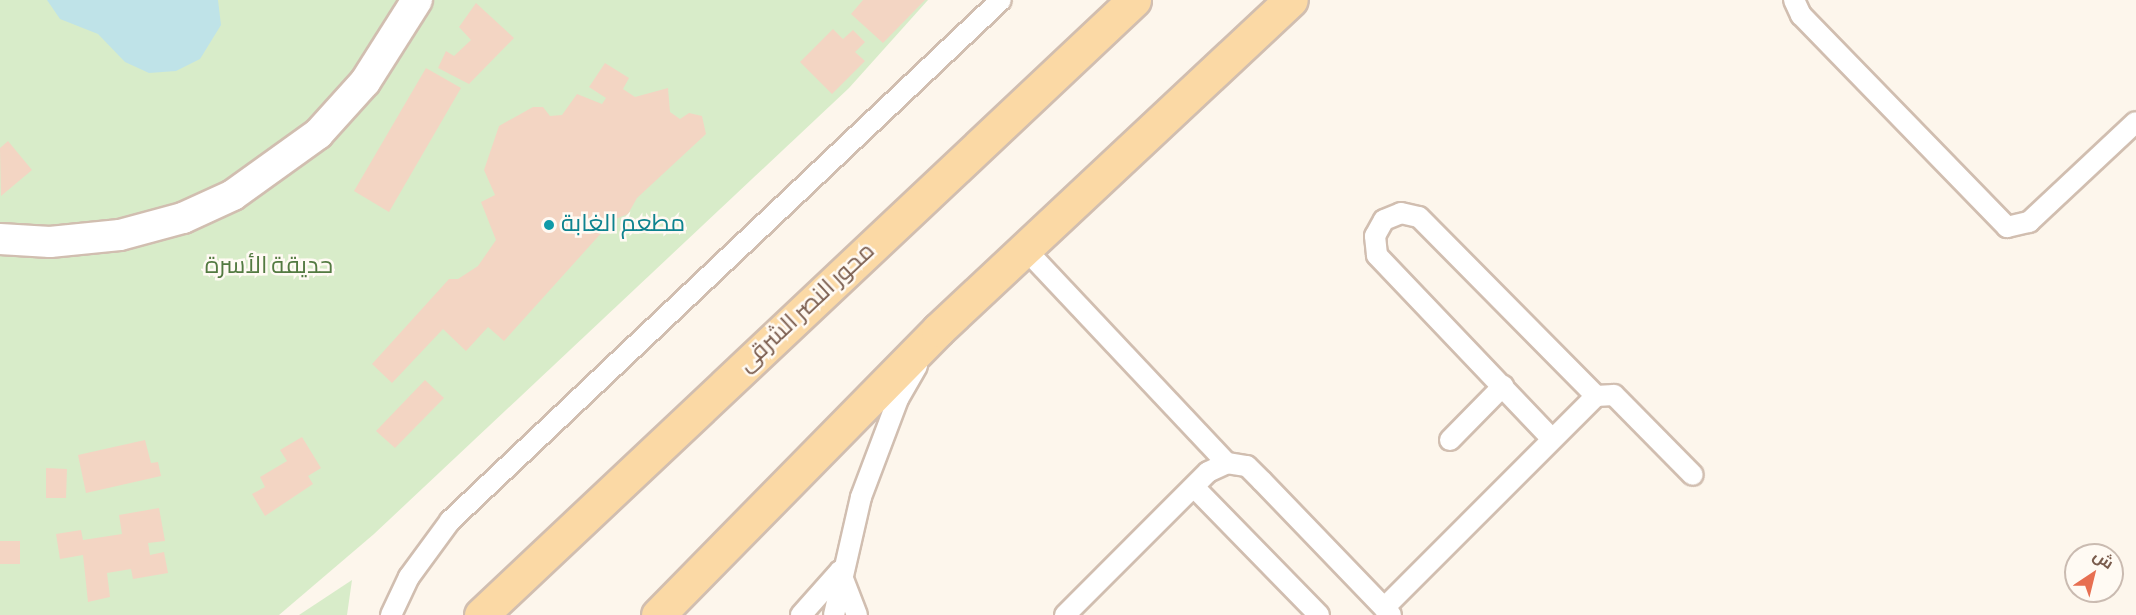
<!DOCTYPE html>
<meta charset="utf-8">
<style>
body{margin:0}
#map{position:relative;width:2136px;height:615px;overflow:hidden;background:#fdf6ec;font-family:"Alegreya Sans",Cairo,sans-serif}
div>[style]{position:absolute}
.green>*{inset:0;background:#d8ecc9}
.water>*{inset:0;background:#bfe3e8}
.building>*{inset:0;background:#f3d5c3}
.roads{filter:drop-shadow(2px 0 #d1beb0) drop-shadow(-2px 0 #d1beb0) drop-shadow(0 2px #d1beb0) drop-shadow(0 -2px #d1beb0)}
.service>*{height:20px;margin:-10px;padding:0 10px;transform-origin:10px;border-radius:10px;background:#fff}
.pedestrian>*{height:30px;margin:-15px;padding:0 15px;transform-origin:15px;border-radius:15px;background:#fff}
.primary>*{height:33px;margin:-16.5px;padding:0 16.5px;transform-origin:16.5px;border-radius:16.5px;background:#fbd9a5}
.dots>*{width:16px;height:16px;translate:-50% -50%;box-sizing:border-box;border:3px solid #fffaf3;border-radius:50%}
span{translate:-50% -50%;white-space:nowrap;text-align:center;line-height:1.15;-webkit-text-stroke:5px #fffaf3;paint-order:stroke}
.culture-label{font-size:24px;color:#0d838f}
.left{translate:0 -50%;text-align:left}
.park-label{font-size:24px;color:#537a41}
.street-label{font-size:24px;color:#7a5c4d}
.north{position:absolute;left:2064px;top:543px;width:60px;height:60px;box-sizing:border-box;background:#fffaf3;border:2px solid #cabbb1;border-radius:50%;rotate:35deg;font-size:16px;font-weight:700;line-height:24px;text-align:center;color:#7a5c4d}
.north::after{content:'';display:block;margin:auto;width:21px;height:27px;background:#e76f51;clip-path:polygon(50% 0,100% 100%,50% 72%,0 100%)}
</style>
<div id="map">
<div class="green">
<div style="clip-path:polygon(0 0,928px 0,849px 88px,374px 534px,279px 615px,0 615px)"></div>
<div style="clip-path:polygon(352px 580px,347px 615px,299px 615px)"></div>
</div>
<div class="water">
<div style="clip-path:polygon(47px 0,218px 0,221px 25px,200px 59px,176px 71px,149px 73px,125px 62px,98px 34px,60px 19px)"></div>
</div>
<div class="building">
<div style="clip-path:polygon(863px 0,925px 0,883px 43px,851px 14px)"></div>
<div style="clip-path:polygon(476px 3px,514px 38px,469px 84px,438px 68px,446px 51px,454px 56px,471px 40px,459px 27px)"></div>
<div style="clip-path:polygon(833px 29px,843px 39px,853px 30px,865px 42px,855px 52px,865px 61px,832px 94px,800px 62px)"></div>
<div style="clip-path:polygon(605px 63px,629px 78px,623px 89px,635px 97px,668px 88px,670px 112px,680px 119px,689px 113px,702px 116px,706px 134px,637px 198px,628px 214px,613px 220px,504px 341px,488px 327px,466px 351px,443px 329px,392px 383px,372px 364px,449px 279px,458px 279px,478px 266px,496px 240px,481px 202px,495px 195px,484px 170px,499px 126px,533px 107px,543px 107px,550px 116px,562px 115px,577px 94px,602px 104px,606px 98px,589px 87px)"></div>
<div style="clip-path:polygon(426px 68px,461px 88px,389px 212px,354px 191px)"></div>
<div style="clip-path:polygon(8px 141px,32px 170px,1px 196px,0 148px)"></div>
<div style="clip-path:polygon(425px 380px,444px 398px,395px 448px,376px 431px)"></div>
<div style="clip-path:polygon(302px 437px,321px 468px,308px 476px,313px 484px,265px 516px,252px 494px,265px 487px,260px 477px,287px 461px,280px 450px)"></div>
<div style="clip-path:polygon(145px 440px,151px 463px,158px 462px,161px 476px,86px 493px,78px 455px)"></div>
<div style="clip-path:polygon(46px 468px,67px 469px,66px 498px,46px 498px)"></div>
<div style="clip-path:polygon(159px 508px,165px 541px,148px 543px,150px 555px,164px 552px,168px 573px,133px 579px,131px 569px,107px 573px,110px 597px,88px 602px,83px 555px,60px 559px,56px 534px,81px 530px,83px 540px,122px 534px,119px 515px)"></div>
<div style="clip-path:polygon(0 541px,20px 541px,20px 564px,0 564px)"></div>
</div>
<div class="roads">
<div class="service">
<div style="left:1794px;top:0;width:17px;rotate:65deg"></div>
<div style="left:1801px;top:15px;width:296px;rotate:45.8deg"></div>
<div style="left:2007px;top:227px;width:23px;rotate:-13deg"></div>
<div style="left:2029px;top:222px;width:146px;rotate:-43.1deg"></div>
<div style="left:1026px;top:250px;width:293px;rotate:46.7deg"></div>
<div style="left:1552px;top:439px;width:254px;rotate:-133.6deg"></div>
<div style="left:1377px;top:255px;width:19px;rotate:-96deg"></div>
<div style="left:1375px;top:236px;width:18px;rotate:-61deg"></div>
<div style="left:1384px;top:220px;width:18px;rotate:-22deg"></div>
<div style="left:1401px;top:213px;width:18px;rotate:13deg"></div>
<div style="left:1419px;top:217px;width:252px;rotate:45.3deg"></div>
<div style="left:1450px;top:440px;width:76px;rotate:-45.5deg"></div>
<div style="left:1194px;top:487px;width:179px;rotate:45.7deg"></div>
<div style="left:1384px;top:608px;width:300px;rotate:-45deg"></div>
<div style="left:1596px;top:396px;width:18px;rotate:-3deg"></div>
<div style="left:1614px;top:395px;width:112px;rotate:45.4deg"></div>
<div style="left:391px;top:615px;width:42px;rotate:-64.7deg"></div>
<div style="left:409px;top:577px;width:69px;rotate:-53.8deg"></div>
<div style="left:450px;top:521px;width:758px;rotate:-43.4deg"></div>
<div style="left:801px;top:615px;width:59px;rotate:-48.4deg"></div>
<div style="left:840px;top:571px;width:47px;rotate:68.9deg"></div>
<div style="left:834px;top:615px;width:121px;rotate:-77.1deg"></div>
<div style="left:861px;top:497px;width:105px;rotate:-69.3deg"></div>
<div style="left:898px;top:399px;width:38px;rotate:-60deg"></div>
<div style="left:1065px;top:615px;width:202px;rotate:-45deg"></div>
<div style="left:1208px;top:472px;width:21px;rotate:-25deg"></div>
<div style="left:1227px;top:463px;width:20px;rotate:9deg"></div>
<div style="left:1247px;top:466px;width:21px;rotate:45deg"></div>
<div style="left:1262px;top:481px;width:186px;rotate:46.1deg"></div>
</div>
<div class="pedestrian">
<div style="left:0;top:239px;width:50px;rotate:3.4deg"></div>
<div style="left:50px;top:242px;width:70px;rotate:-5.7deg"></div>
<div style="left:120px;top:235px;width:65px;rotate:-15.1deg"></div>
<div style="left:183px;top:218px;width:55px;rotate:-24.7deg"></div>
<div style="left:233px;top:195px;width:105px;rotate:-35.7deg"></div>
<div style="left:318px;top:134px;width:70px;rotate:-47.9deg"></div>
<div style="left:365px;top:82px;width:97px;rotate:-57.6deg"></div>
</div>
<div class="primary">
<div style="left:481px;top:615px;width:897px;rotate:-43.28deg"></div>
<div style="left:658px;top:615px;width:400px;rotate:-45.5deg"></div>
<div style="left:938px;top:330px;width:483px;rotate:-43.1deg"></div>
</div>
</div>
<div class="dots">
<div style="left:549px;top:225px;background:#0f9aa8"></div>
</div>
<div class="culture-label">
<span class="left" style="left:561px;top:225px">مطعم الغابة</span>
</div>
<div class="park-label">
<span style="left:269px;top:267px">حديقة الأسرة</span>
</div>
<div class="street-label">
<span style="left:807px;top:308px;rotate:-43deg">محور النصر الشرقى</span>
</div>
<div class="north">ش</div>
</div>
